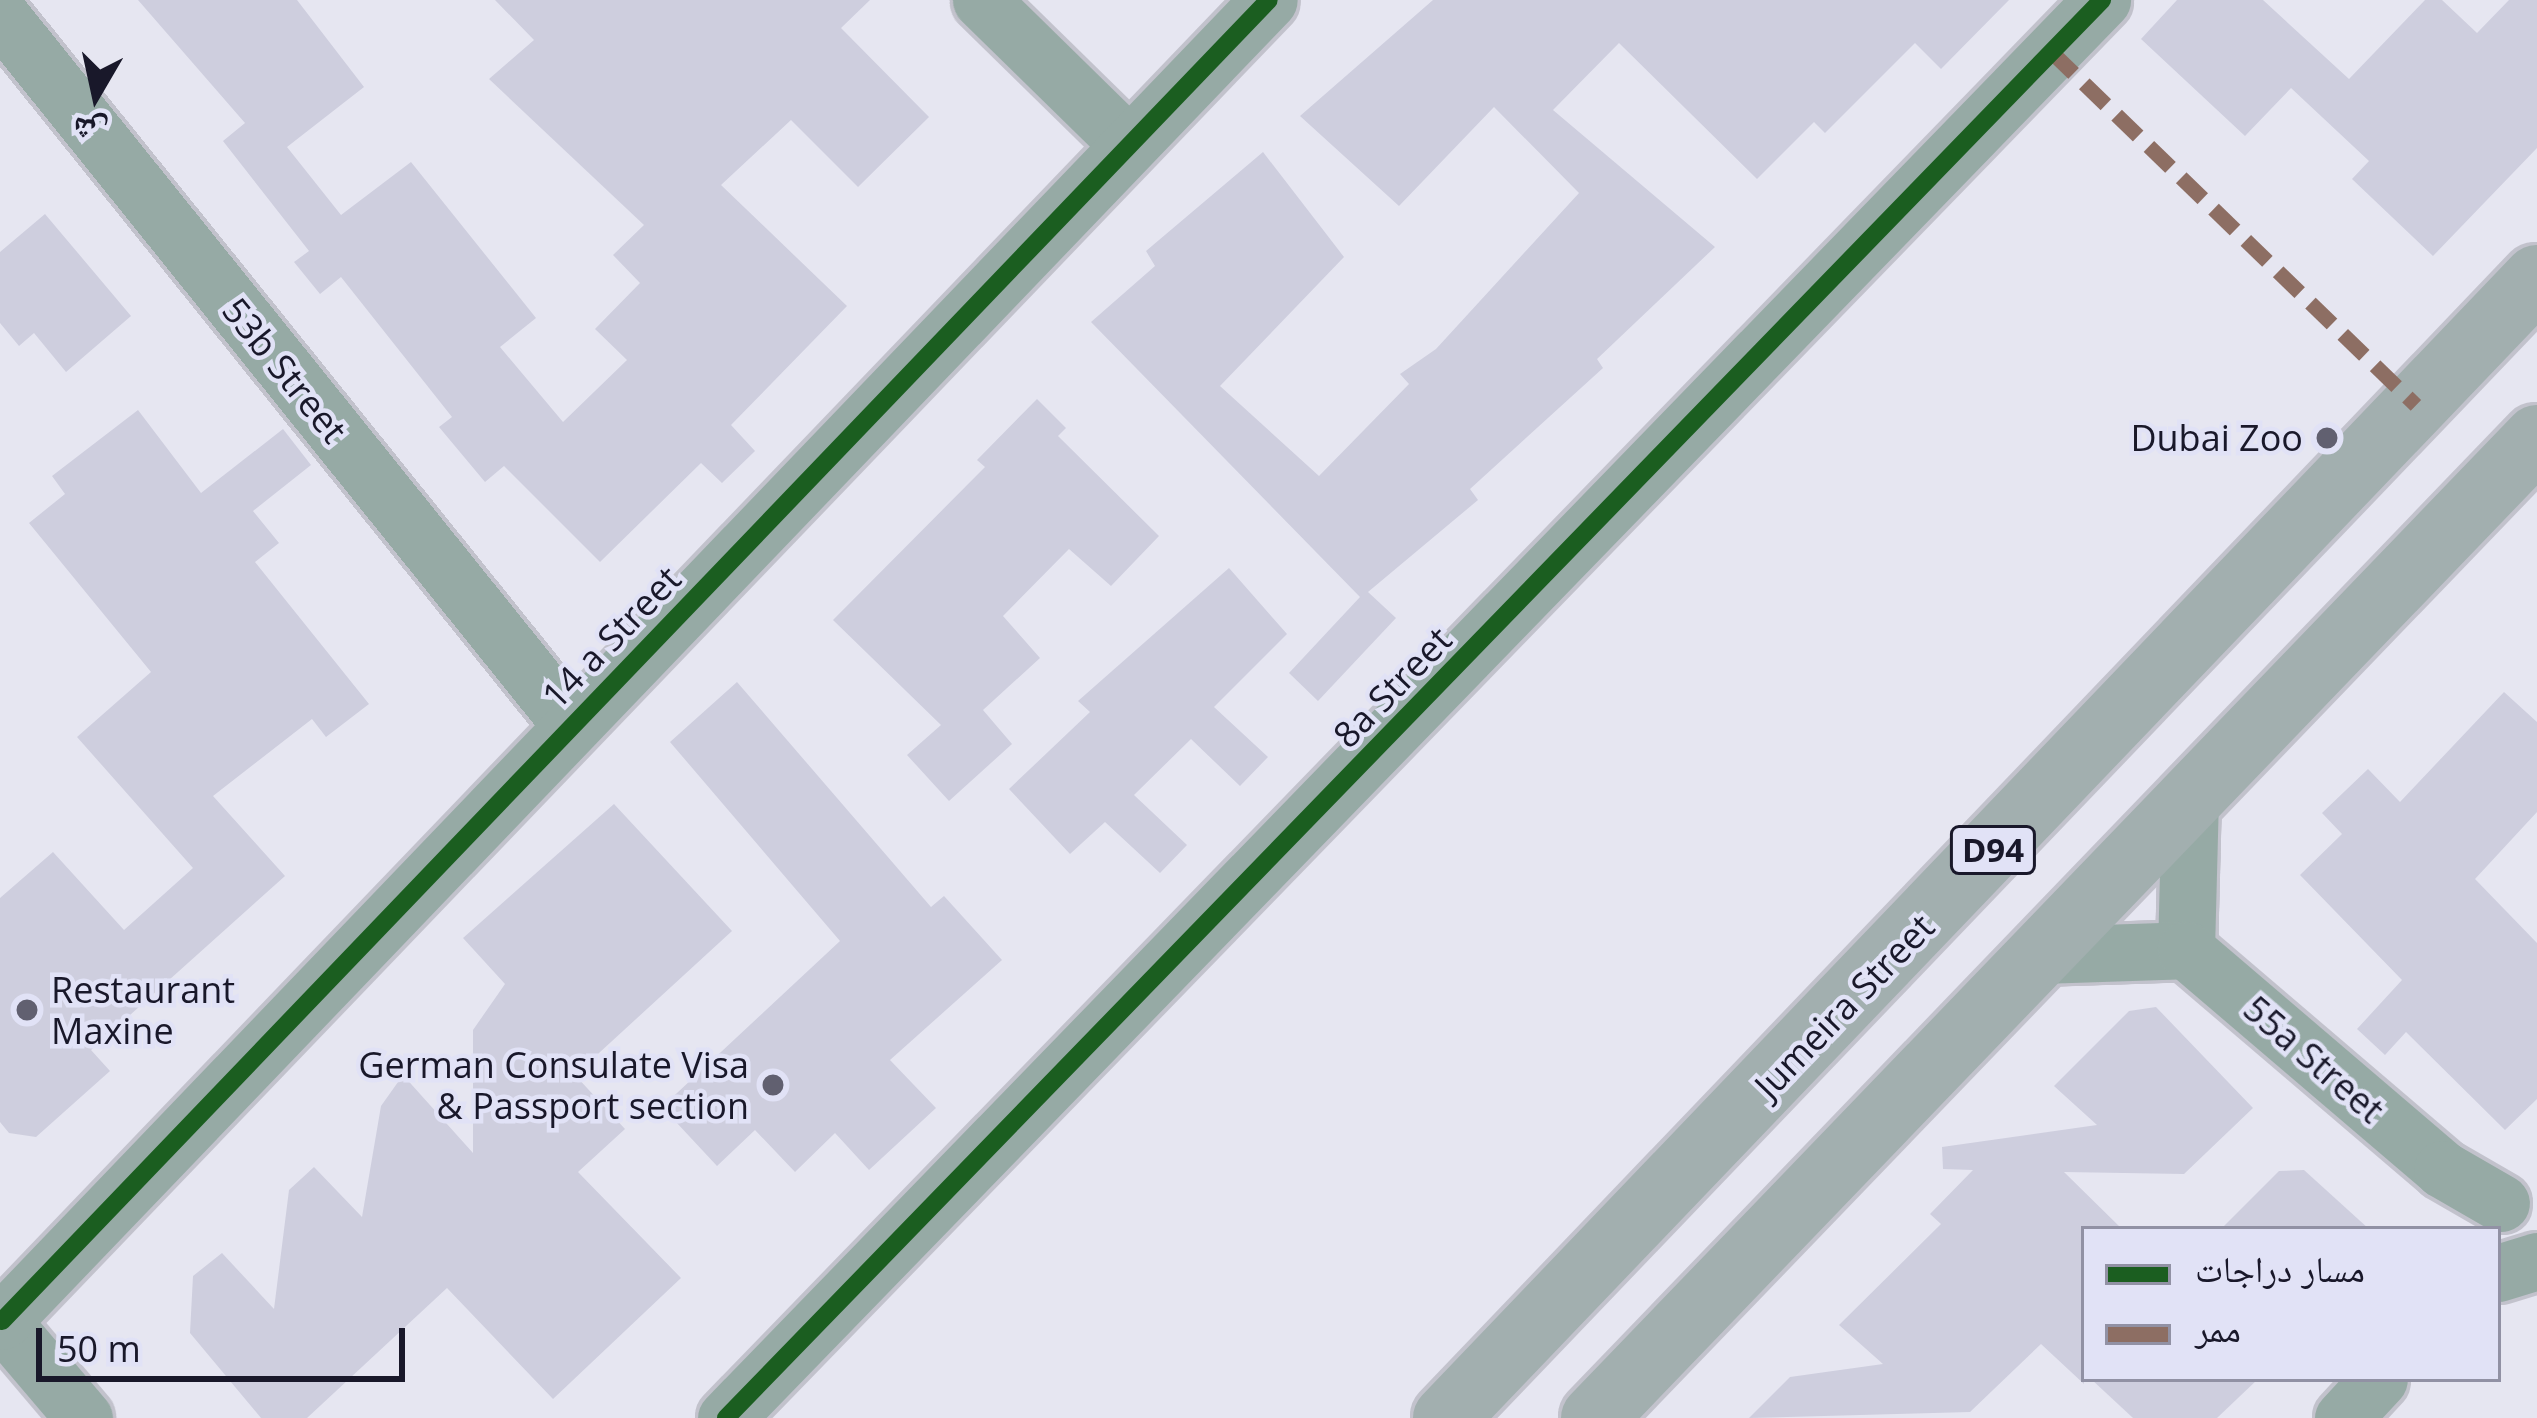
<!DOCTYPE html>
<meta charset="utf-8">
<style>
body{margin:0}
#map{position:relative;width:2537px;height:1418px;overflow:hidden;background:#e6e6f1;font-family:"Open Sans","Noto Naskh Arabic",sans-serif}
div>[style]{position:absolute}
.building>*{inset:0;background:#cecede}
.roads{filter:drop-shadow(3px 0 #c2c2cc) drop-shadow(-3px 0 #c2c2cc) drop-shadow(0 3px #c2c2cc) drop-shadow(0 -3px #c2c2cc)}
.minor>*{height:57px;margin:-28.5px;padding:0 28.5px;transform-origin:28.5px;border-radius:28.5px;background:#96aaa5}
.major>*{height:66px;margin:-33px;padding:0 33px;transform-origin:33px;border-radius:33px;background:#a2afaf}
.quiet>*{height:15px;margin-top:-7.5px;transform-origin:0;background:repeating-linear-gradient(90deg,#8d6e63 0 30px,transparent 0 45px)}
.cycleway>*{height:18px;margin:-9px;padding:0 9px;transform-origin:9px;border-radius:9px;background:#1b5e20}
.dots>*{width:33px;height:33px;translate:-50% -50%;box-sizing:border-box;border:6px solid #e1e2f6;border-radius:50%}
span{translate:-50% -50%;white-space:nowrap;text-align:center;line-height:1.15;-webkit-text-stroke:9px #e1e2f6;paint-order:stroke}
.shield-label span{padding:3px 9px;background:#e1e2f6;border:3px solid;border-radius:9px;-webkit-text-stroke-width:0}
.shield-label{font-size:33px;color:#19182a;font-weight:700}
.street-label{font-size:36px;color:#19182a}
.poi-label{font-size:36px;color:#19182a}
.right{translate:-100% -50%;text-align:right}
.left{translate:0 -50%;text-align:left}
.legend{position:absolute;left:2081px;top:1226px;width:420px;height:156px;box-sizing:border-box;background:#e1e2f6;border:3px solid #9191a4;margin:0;padding:15px 21px;list-style:none;font-size:36px;color:#19182a}
.legend li{display:flex;align-items:center;gap:24px;height:60px}
.legend b{width:60px;border:3px solid #9191a4}
.north{position:absolute;left:36px;top:36px;width:120px;height:120px;-webkit-text-stroke:9px #e1e2f6;paint-order:stroke;rotate:189deg;font-size:33px;font-weight:700;line-height:48px;text-align:center;color:#19182a}
.north::after{content:'';display:block;margin:auto;width:42px;height:54px;background:#19182a;clip-path:polygon(50% 0,100% 100%,50% 72%,0 100%)}
.scale{position:absolute;left:36px;top:1328px;width:369px;height:54px;box-sizing:border-box;border:6px solid #19182a;border-top:0;padding-left:15px;font-size:36px;line-height:42px;white-space:nowrap;color:#19182a;-webkit-text-stroke:9px #e1e2f6;paint-order:stroke}
</style>
<div id="map">
<div class="building">
<div style="clip-path:polygon(138px 0,297px 0,364px 87px,287px 147px,341px 215px,411px 162px,536px 318px,500px 347px,563px 422px,627px 360px,595px 329px,640px 283px,613px 255px,644px 225px,489px 79px,534px 40px,495px 0,870px 0,841px 28px,929px 117px,858px 187px,791px 120px,721px 185px,847px 306px,731px 425px,755px 451px,722px 483px,701px 463px,600px 562px,504px 466px,485px 482px,439px 427px,452px 417px,341px 277px,320px 294px,294px 262px,309px 251px,223px 141px,245px 123px)"></div>
<div style="clip-path:polygon(1433px 0,2009px 0,1941px 69px,1915px 43px,1825px 133px,1814px 122px,1757px 179px,1619px 43px,1553px 110px,1715px 247px,1597px 359px,1603px 368px,1470px 489px,1478px 500px,1368px 592px,1396px 618px,1318px 701px,1289px 673px,1360px 597px,1091px 322px,1155px 266px,1146px 251px,1263px 152px,1344px 257px,1220px 386px,1319px 476px,1409px 384px,1400px 374px,1436px 349px,1579px 193px,1494px 107px,1399px 206px,1300px 116px)"></div>
<div style="clip-path:polygon(2177px 0,2263px 0,2349px 79px,2425px 0,2442px 0,2477px 33px,2509px 0,2537px 0,2537px 148px,2433px 256px,2352px 179px,2369px 161px,2291px 88px,2245px 136px,2141px 39px)"></div>
<div style="clip-path:polygon(45px 214px,131px 316px,66px 372px,34px 333px,19px 346px,0 323px,0 252px)"></div>
<div style="clip-path:polygon(1037px 399px,1066px 428px,1058px 436px,1159px 536px,1111px 586px,1069px 549px,1003px 616px,1040px 658px,983px 710px,1012px 744px,949px 801px,907px 755px,941px 725px,833px 620px,985px 467px,977px 460px)"></div>
<div style="clip-path:polygon(138px 410px,201px 493px,283px 429px,311px 465px,253px 511px,279px 543px,255px 562px,369px 704px,326px 737px,312px 719px,213px 796px,285px 876px,91px 1050px,110px 1071px,36px 1137px,9px 1133px,0 1122px,0 898px,53px 852px,124px 930px,193px 868px,77px 737px,151px 672px,29px 523px,65px 494px,52px 476px)"></div>
<div style="clip-path:polygon(1229px 568px,1287px 634px,1214px 707px,1268px 757px,1240px 786px,1191px 739px,1134px 795px,1187px 845px,1160px 873px,1105px 822px,1070px 854px,1009px 789px,1090px 712px,1078px 701px)"></div>
<div style="clip-path:polygon(737px 682px,931px 907px,944px 896px,1002px 960px,890px 1060px,936px 1108px,869px 1170px,835px 1133px,795px 1172px,755px 1130px,717px 1166px,662px 1107px,840px 941px,670px 742px)"></div>
<div style="clip-path:polygon(2504px 692px,2537px 722px,2537px 812px,2475px 879px,2537px 943px,2537px 1099px,2505px 1130px,2406px 1032px,2385px 1055px,2357px 1029px,2402px 980px,2300px 875px,2342px 834px,2322px 813px,2368px 769px,2400px 802px)"></div>
<div style="clip-path:polygon(614px 804px,732px 931px,575px 1075px,625px 1129px,578px 1172px,681px 1278px,553px 1399px,447px 1288px,307px 1418px,261px 1418px,190px 1333px,193px 1276px,222px 1253px,274px 1309px,289px 1190px,314px 1167px,362px 1217px,381px 1106px,403px 1075px,473px 1153px,473px 1030px,505px 984px,463px 938px)"></div>
<div style="clip-path:polygon(2156px 1007px,2253px 1108px,2184px 1174px,2064px 1172px,2122px 1229px,2084px 1229px,2084px 1384px,2041px 1344px,1970px 1412px,1749px 1418px,1790px 1377px,1883px 1364px,1839px 1325px,1941px 1224px,1930px 1214px,1973px 1170px,1943px 1169px,1942px 1147px,2097px 1125px,2054px 1086px,2129px 1011px)"></div>
<div style="clip-path:polygon(2304px 1170px,2369px 1229px,2221px 1229px,2279px 1171px)"></div>
<div style="clip-path:polygon(2091px 1379px,2258px 1379px,2217px 1418px,2133px 1418px)"></div>
</div>
<div class="roads">
<div class="minor">
<div style="left:981px;top:0;width:207px;rotate:44.4deg"></div>
<div style="left:0;top:15px;width:911px;rotate:51.19deg"></div>
<div style="left:2186px;top:950px;width:150px;rotate:-88.5deg"></div>
<div style="left:2039px;top:955px;width:147px;rotate:-1.9deg"></div>
<div style="left:2186px;top:950px;width:337px;rotate:40.5deg"></div>
<div style="left:2442px;top:1169px;width:68px;rotate:30deg"></div>
<div style="left:2498px;top:1273px;width:41px;rotate:-17.1deg"></div>
<div style="left:0;top:1319px;width:130px;rotate:49.7deg"></div>
<div style="left:2px;top:1321px;width:1830px;rotate:-46.2deg"></div>
<div style="left:726px;top:1418px;width:1976px;rotate:-45.86deg"></div>
<div style="left:2343px;top:1418px;width:53px;rotate:-47.3deg"></div>
</div>
<div class="major">
<div style="left:1446px;top:1418px;width:1578px;rotate:-46.26deg"></div>
<div style="left:1594px;top:1418px;width:1360px;rotate:-46.1deg"></div>
</div>
</div>
<div class="quiet">
<div style="left:2052px;top:52px;width:507px;rotate:44.12deg"></div>
</div>
<div class="cycleway">
<div style="left:2px;top:1321px;width:1830px;rotate:-46.2deg"></div>
<div style="left:726px;top:1418px;width:1976px;rotate:-45.86deg"></div>
</div>
<div class="dots">
<div style="left:2327px;top:438px;background:#616070"></div>
<div style="left:27px;top:1010px;background:#616070"></div>
<div style="left:773px;top:1085px;background:#616070"></div>
</div>
<div class="shield-label">
<span style="left:1993px;top:850px">D94</span>
</div>
<div class="street-label">
<span style="left:285px;top:370px;rotate:51deg">53b Street</span>
<span style="left:611px;top:637px;rotate:-46deg">14 a Street</span>
<span style="left:1392px;top:687px;rotate:-46deg">8a Street</span>
<span style="left:1844px;top:1006px;rotate:-46deg">Jumeira Street</span>
<span style="left:2314px;top:1059px;rotate:41deg">55a Street</span>
</div>
<div class="poi-label">
<span class="right" style="left:2303px;top:438px">Dubai Zoo</span>
<span class="left" style="left:51px;top:1010px">Restaurant<br>Maxine</span>
<span class="right" style="left:749px;top:1085px">German Consulate Visa<br>&amp; Passport section</span>
</div>
<ul class="legend">
<li><b style="height:15px;background:#1b5e20"></b>مسار دراجات</li>
<li><b style="height:15px;background:#8d6e63"></b>ممر</li>
</ul>
<div class="north">ش</div>
<div class="scale">50 m</div>
</div>
